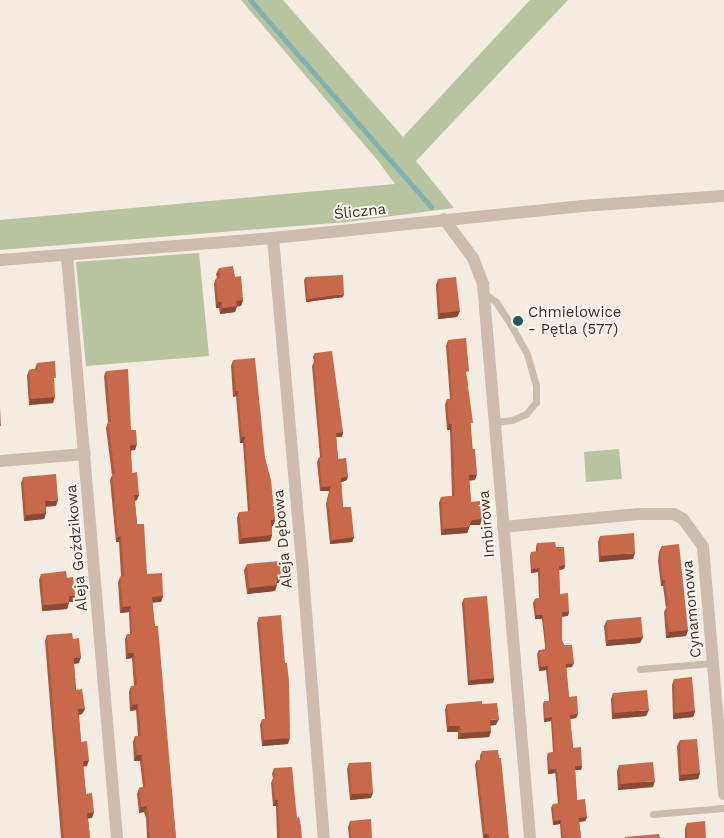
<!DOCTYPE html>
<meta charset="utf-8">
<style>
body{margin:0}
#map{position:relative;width:724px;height:838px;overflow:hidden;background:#f4ebe1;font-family:"Work Sans",sans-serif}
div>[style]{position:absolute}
.green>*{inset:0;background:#b8c4a0}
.stream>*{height:5px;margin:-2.5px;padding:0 2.5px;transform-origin:2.5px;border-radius:2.5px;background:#7fb0b2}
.lane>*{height:7px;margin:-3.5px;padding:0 3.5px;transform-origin:3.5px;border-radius:3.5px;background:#cdbbac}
.street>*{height:12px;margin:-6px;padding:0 6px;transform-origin:6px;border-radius:6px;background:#cdbbac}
.wall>*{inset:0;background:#ac5a40}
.shaded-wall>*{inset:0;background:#8c4a34}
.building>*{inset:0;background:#c8694b}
.dots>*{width:14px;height:14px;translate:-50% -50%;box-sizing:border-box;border:2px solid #fbf5ee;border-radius:50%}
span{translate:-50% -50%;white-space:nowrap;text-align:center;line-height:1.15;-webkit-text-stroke:4px #fbf5ee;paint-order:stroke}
.street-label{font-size:15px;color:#3b302b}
.poi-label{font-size:15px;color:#3b302b}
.left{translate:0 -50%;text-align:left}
</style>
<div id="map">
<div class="green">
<div style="clip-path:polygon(241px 0,283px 0,403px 137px,530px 0,568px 0,416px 161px,454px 208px,347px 222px,0 250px,0 220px,395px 184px,378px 161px)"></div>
<div style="clip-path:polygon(199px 253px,209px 356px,86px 366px,76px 262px)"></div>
<div style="clip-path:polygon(619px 449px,622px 479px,586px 482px,584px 452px)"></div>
</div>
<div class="stream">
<div style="left:250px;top:0;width:275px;rotate:48.8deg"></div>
</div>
<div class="lane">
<div style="left:484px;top:293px;width:15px;rotate:37deg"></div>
<div style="left:496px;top:302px;width:27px;rotate:57deg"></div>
<div style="left:511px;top:325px;width:33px;rotate:61deg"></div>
<div style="left:527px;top:354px;width:32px;rotate:74deg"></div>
<div style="left:536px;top:385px;width:17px;rotate:90deg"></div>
<div style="left:536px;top:402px;width:16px;rotate:130deg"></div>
<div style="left:526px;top:414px;width:15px;rotate:157deg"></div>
<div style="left:512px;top:420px;width:17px;rotate:173deg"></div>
<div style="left:640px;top:669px;width:73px;rotate:-4.7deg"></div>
<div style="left:653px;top:814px;width:71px;rotate:-4.8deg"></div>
</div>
<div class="street">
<div style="left:444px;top:219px;width:49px;rotate:53.4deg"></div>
<div style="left:473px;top:258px;width:28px;rotate:69deg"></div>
<div style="left:483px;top:284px;width:556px;rotate:85.15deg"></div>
<div style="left:273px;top:238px;width:324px;rotate:84.9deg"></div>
<div style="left:302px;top:561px;width:278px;rotate:85.5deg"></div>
<div style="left:67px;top:256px;width:584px;rotate:85.09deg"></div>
<div style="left:0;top:260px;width:274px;rotate:-4.6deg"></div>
<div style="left:273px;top:238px;width:311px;rotate:-5.9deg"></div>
<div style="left:582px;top:206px;width:142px;rotate:-4deg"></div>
<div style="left:0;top:461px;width:85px;rotate:-4.7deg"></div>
<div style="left:503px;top:527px;width:136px;rotate:-5.5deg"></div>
<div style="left:638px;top:514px;width:36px"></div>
<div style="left:674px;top:514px;width:10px;rotate:29deg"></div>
<div style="left:683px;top:519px;width:34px;rotate:54deg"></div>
<div style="left:703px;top:547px;width:248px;rotate:85.1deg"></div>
</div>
<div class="wall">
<div style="clip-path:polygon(219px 268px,235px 277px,243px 300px,241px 306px,237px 306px,235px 312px,220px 314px,219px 308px,216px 308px,214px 284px,216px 278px,217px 278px,216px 274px)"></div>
<div style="clip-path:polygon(306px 277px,343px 297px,306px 302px,304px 280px)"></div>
<div style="clip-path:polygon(438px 279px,460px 311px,457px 317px,438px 319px,436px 285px)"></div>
<div style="clip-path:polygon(448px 340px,467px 377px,475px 480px,469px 480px,471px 502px,482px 519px,480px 525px,470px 525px,467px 533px,441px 535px,439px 503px,441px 497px,452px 496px,450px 430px,447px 430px,445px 405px,447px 399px,450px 399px,446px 346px)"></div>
<div style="clip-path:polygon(315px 353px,343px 432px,342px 437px,336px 437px,338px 459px,347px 480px,341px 482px,343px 507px,354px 537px,352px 542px,330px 544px,326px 504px,329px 491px,320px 491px,317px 462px,319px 457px,320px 457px,312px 366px,314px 362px,313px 357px)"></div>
<div style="clip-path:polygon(233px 360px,265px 458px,275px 520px,273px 526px,272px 526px,272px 535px,270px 541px,239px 544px,237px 518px,239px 512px,248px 512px,243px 443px,240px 443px,236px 396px,233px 397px,231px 366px)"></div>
<div style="clip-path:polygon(37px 363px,54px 384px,53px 403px,29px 405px,27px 376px,29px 370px,35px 369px)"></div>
<div style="clip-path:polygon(106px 371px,131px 430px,135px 450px,131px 450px,132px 473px,137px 500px,135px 501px,137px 524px,147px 574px,163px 596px,161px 602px,152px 602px,176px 838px,147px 838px,146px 818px,144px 812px,139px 813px,137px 794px,139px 788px,143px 787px,140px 761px,134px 761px,133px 742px,135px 736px,138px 736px,136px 710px,130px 711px,129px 692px,131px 686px,134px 686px,132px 658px,126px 659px,125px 640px,127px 634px,130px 634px,129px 612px,120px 613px,118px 582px,120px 577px,121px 576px,119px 542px,116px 542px,110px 480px,112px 475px,106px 428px,108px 422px,104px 376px)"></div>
<div style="clip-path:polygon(23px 477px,56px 506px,46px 506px,46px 513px,44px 519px,24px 521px,21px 483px)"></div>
<div style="clip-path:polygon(600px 536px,633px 559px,599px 562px,598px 542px)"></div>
<div style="clip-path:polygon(537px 543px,556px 547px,565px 565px,564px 569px,559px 570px,560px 594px,568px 616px,562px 616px,562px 640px,572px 667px,566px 667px,569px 697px,578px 714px,576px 718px,570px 719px,573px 748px,582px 766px,581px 770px,575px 770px,577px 800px,587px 817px,585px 821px,579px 822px,581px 838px,561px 838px,560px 824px,553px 825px,551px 808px,553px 804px,558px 804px,556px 780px,555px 773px,548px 774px,547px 757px,548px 753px,553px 752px,551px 721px,544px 722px,543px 705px,544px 701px,549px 701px,549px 697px,546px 670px,539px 671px,537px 654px,539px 650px,545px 650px,545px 645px,542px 619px,535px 619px,533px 603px,535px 599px,539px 598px,538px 572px,531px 573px,530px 556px,531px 552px,536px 552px,536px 547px)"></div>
<div style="clip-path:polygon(662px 546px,688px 630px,686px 636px,666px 638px,664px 612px,666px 608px,663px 586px,661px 586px,658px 561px,659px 552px)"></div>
<div style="clip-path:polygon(247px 564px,279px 583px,277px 583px,275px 591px,247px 594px,244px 570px)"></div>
<div style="clip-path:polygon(41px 574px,67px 578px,73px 602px,69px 602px,67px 609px,42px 611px,39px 580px)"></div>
<div style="clip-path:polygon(464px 598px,494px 678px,493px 683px,468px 685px,462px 603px)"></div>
<div style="clip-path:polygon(259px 617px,288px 744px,262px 746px,260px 725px,262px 719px,265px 719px,257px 623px)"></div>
<div style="clip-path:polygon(607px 620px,643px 637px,640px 643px,606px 646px,604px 626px)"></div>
<div style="clip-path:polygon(47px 635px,73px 639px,79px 663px,74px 664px,76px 690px,82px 714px,79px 715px,81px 742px,87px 766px,83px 766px,86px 794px,92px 818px,88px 818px,90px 838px,61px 838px,45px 641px)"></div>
<div style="clip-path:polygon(674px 679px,695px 711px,693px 717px,673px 719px,672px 685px)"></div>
<div style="clip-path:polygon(613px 693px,646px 716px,612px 719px,611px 699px)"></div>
<div style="clip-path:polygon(447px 704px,496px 725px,490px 725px,491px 731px,489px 737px,458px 739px,458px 732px,447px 732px,445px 710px)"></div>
<div style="clip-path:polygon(680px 740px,700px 773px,698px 779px,679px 781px,677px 746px)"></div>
<div style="clip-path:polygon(482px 751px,509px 838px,483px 838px,475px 765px,477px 760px,480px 760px,480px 756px)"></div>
<div style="clip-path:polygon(349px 763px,371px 798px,350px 800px,347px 769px)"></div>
<div style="clip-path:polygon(619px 765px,653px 787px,618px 790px,617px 771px)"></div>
<div style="clip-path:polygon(274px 768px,297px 818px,302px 838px,277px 838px,276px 806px,273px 806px,271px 783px,273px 778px,272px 774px)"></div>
<div style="clip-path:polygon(350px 821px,372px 838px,349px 838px,348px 827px)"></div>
<div style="clip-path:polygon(687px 823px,706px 838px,685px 838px,685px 829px)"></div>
</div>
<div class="shaded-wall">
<div style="clip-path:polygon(344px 294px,343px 297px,306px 302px,308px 299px)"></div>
<div style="clip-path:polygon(243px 300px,241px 306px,234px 307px,236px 301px)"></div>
<div style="clip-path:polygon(218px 302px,222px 302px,219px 308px,216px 308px)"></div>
<div style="clip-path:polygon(237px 306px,235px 312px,220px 314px,222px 308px)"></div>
<div style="clip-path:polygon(460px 311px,457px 317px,438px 319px,440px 313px)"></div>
<div style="clip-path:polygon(236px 391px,238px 391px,236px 396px,233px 397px)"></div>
<div style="clip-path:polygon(55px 397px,53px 403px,29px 405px,31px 399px)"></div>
<div style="clip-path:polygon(449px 424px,452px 424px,450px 430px,447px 430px)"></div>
<div style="clip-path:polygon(343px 432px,342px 437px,334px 437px,336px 433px)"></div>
<div style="clip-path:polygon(242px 437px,245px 437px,243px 443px,240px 443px)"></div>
<div style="clip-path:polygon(137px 444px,135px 450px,128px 451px,130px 445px)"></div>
<div style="clip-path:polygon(477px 474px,475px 480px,467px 481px,469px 475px)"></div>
<div style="clip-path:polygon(348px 476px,347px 480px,340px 483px,341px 478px)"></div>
<div style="clip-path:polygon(331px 486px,329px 491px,320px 491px,322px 487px)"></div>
<div style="clip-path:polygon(134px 495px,139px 495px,137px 500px,132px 501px)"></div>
<div style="clip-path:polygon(58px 500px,56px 506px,43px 507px,45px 501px)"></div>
<div style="clip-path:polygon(46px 513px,44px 519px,24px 521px,26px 515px)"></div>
<div style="clip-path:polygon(482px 519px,480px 525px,470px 525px,467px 533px,441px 535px,443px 529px,472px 520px)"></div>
<div style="clip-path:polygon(271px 520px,275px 520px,273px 526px,269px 526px)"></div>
<div style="clip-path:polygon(272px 535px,270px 541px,239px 544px,242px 538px)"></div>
<div style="clip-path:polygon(121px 536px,119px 542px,116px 542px,118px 537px)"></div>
<div style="clip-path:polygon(354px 537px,352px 542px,330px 544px,332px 540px)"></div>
<div style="clip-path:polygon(635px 553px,633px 559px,599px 562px,601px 556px)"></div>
<div style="clip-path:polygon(565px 565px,564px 569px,558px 570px,559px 566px)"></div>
<div style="clip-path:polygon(540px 568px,538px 572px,531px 573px,532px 569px)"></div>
<div style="clip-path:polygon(277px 577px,281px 577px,279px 583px,274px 583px)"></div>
<div style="clip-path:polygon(663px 580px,665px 580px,663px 586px,661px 586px)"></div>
<div style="clip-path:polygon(277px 585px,275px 591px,247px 594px,249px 588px)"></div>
<div style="clip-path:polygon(69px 596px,75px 596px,73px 602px,66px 602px)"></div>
<div style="clip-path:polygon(163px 596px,161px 602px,150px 603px,152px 597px)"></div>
<div style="clip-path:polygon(69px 603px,67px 609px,42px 611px,44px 605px)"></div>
<div style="clip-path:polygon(131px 606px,129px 612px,120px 613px,123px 607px)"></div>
<div style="clip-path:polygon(562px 612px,569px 612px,568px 616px,561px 617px)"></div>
<div style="clip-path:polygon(536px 615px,543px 615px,542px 619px,535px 619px)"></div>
<div style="clip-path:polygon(688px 630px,686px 636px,666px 638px,669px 632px)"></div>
<div style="clip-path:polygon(643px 637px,640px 643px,606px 646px,608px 640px)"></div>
<div style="clip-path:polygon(128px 653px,134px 653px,132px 658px,126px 659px)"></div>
<div style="clip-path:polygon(81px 657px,79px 663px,72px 664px,74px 658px)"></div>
<div style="clip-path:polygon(574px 663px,572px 667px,565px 668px,566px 664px)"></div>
<div style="clip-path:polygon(548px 666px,546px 670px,539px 671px,541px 667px)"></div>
<div style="clip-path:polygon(494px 678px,493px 683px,468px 685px,470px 680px)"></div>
<div style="clip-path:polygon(138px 704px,136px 710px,130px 711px,132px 705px)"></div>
<div style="clip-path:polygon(78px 709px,85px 709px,82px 714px,76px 715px)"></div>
<div style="clip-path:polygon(649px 710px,646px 716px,612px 719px,614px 713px)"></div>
<div style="clip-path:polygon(695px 711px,693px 717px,673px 719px,675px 713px)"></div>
<div style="clip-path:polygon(578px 714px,576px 718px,569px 719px,570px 715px)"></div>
<div style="clip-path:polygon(552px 717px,551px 721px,544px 722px,545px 718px)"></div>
<div style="clip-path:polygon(499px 719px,496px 725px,488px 726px,490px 720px)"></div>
<div style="clip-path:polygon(449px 726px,460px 726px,458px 732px,447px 732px)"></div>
<div style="clip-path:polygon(491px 731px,489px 737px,458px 739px,461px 733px)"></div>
<div style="clip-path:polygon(290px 738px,288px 744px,262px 746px,264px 740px)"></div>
<div style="clip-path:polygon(137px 755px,142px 755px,140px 761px,134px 761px)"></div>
<div style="clip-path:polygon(89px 760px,87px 766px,81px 767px,83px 761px)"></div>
<div style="clip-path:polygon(575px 766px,582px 766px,581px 770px,573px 770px)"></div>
<div style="clip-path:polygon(550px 769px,556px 769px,555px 773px,548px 774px)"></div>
<div style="clip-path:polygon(700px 773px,698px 779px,679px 781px,681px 775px)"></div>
<div style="clip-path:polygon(655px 781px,653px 787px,618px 790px,621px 784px)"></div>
<div style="clip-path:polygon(373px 793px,371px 798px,350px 800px,352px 794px)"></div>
<div style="clip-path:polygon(275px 800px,278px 800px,276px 806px,273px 806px)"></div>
<div style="clip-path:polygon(147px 806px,144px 812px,139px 813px,141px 807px)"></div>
<div style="clip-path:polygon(94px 812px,92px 818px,85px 819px,87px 813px)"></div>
<div style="clip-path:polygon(587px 817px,585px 821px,577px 822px,579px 818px)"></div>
<div style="clip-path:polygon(561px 820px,560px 824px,553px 825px,554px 821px)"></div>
<div style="clip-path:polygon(485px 834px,489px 834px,488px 838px,484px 838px)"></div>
</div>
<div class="building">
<div style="clip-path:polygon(233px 266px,235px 277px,241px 276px,243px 300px,236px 301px,237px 306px,222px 308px,222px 302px,218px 302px,216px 278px,220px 278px,219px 268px)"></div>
<div style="clip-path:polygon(343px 275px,344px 294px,308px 299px,306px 277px)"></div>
<div style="clip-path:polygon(456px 277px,460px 311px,440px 313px,438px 279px)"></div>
<div style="clip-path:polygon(466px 338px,469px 371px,466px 372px,473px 423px,470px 423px,472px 449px,475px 449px,477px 474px,469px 475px,471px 502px,480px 501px,482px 519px,472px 520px,469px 527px,443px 529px,441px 497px,455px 496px,452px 424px,449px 424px,447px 399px,452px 399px,448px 340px)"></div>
<div style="clip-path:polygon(332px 351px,343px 432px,336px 433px,338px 459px,346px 458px,348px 476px,341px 478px,343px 507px,351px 507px,354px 537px,332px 540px,328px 500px,331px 486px,322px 487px,321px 478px,319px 457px,322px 457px,314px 362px,316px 362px,315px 353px)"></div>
<div style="clip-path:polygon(255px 358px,265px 458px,271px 480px,275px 520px,271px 520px,272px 535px,242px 538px,239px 512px,250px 511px,245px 437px,242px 437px,238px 391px,236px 391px,233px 360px)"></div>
<div style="clip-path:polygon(55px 361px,56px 378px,54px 378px,55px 397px,31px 399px,29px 370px,38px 369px,37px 363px)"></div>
<div style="clip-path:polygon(128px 369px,131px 430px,136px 430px,137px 444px,130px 445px,132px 473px,137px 472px,139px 495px,134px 495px,137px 524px,144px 524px,147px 574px,162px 573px,163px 596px,152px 597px,155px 626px,158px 626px,176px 838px,150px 838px,148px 812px,147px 806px,141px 807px,139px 788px,145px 787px,145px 781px,142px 755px,137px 755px,135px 736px,141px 736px,138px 704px,132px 705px,131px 686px,137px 685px,134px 653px,128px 653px,127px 634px,132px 634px,131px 606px,123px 607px,120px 577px,124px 576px,121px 536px,118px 537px,112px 474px,115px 474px,108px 422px,111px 422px,106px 371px)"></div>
<div style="clip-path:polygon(0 408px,1px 426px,0 426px)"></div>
<div style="clip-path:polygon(56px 474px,58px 500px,45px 501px,46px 513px,26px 515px,23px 477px)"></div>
<div style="clip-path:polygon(634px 533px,635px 553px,601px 556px,600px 536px)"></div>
<div style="clip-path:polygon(555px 542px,556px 547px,564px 547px,565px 565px,559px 566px,560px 594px,568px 593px,569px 612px,562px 612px,562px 640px,564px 645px,572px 645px,574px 663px,566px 664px,569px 697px,577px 696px,578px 714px,570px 715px,573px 748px,581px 747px,582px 766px,575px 766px,577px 800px,585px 799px,587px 817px,579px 818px,581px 838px,563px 838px,561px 820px,554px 821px,553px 804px,560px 803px,558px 775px,556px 769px,550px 769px,548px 753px,555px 752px,552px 717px,545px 718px,544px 701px,551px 701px,550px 693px,548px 666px,541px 667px,539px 650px,546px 649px,546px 641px,543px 615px,536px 615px,535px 599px,540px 598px,540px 568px,532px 569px,531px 552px,538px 551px,537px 543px)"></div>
<div style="clip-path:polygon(679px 544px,688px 630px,669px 632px,666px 606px,668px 606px,665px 580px,663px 580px,660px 555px,662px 546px)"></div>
<div style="clip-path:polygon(280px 561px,281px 577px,277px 577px,277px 585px,249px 588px,247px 564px)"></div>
<div style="clip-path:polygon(66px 571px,67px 578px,73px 577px,75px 596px,69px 596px,69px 603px,44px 605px,41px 574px)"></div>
<div style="clip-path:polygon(487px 596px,494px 678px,470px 680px,464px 598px)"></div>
<div style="clip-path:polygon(281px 615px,285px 663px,287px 663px,289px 682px,290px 738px,264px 740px,262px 719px,267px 719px,259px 617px)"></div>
<div style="clip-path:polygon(641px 617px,643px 637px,608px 640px,607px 620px)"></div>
<div style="clip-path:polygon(72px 633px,73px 639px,79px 638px,81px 657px,74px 658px,74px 664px,76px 690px,82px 689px,85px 709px,78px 709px,81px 742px,87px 741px,89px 760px,83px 761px,86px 794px,92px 793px,94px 812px,87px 813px,90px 838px,64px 838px,47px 635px)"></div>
<div style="clip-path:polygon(692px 677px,695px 711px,675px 713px,674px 679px)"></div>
<div style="clip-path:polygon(647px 690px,649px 710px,614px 713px,613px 693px)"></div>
<div style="clip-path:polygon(482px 701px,482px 704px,497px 703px,499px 719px,490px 720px,491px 731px,461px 733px,460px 726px,449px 726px,447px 704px)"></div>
<div style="clip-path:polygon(697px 739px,700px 773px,681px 775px,680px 740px)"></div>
<div style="clip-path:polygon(498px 750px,499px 758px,501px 758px,509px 838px,489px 838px,489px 834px,485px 834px,477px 760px,482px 760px,482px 751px)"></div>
<div style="clip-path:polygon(371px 762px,373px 793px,352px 794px,349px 763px)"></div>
<div style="clip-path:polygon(653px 762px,655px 781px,621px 784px,619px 765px)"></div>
<div style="clip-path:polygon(292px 767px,297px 818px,299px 817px,301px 826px,302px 838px,280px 838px,278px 800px,275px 800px,273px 777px,275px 777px,274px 768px)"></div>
<div style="clip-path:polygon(371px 819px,372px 838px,351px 838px,350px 821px)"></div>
<div style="clip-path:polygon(705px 821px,706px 838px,687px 838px,687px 823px)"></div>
<div style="clip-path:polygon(659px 834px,660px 838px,625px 838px,625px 837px)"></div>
</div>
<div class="dots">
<div style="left:518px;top:321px;background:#1f5a5e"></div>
</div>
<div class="street-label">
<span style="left:360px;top:212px;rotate:-6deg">Śliczna</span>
<span style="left:487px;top:524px;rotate:-95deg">Imbirowa</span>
<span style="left:283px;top:539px;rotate:-95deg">Aleja Dębowa</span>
<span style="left:77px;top:548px;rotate:-95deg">Aleja Goździkowa</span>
<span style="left:692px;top:609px;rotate:-95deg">Cynamonowa</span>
</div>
<div class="poi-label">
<span class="left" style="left:528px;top:321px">Chmielowice<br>- Pętla (577)</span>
</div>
</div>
